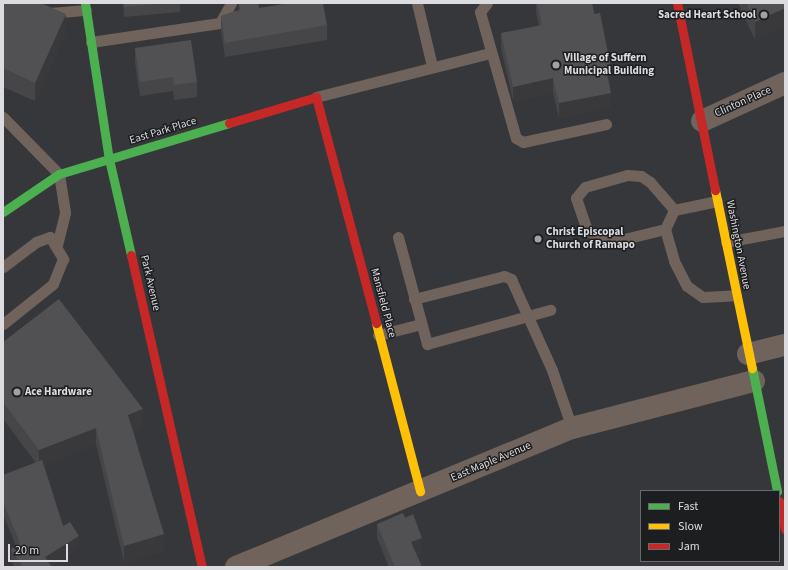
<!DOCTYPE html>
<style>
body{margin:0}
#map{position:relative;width:788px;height:570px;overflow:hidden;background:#36373b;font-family:"Source Sans 3",sans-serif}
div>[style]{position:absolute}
.lane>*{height:11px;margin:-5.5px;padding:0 5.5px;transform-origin:5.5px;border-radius:5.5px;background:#70635b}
.street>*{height:22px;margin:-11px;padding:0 11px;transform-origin:11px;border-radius:11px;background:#70635b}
.fast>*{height:9px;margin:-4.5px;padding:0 4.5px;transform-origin:4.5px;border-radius:4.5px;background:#4caf50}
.slow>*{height:9px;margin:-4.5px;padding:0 4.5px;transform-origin:4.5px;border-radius:4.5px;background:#ffc107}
.jam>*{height:9px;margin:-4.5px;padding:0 4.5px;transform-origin:4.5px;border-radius:4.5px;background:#c62828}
.wall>*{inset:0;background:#464648}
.shaded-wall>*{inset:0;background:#39393b}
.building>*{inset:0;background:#515154}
.dots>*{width:11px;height:11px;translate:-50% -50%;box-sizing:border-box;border:2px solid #1d1e20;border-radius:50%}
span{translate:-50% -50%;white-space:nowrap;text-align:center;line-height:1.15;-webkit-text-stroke:3px #1d1e20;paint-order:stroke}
.poi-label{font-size:11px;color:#dcdce0;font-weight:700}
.right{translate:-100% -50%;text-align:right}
.left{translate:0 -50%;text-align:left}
.street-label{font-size:11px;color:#dcdce0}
.frame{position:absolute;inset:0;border:4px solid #dcdce0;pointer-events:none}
.legend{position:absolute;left:640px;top:490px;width:140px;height:72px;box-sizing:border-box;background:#1d1e20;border:1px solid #696a6d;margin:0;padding:5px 7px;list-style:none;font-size:12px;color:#dcdce0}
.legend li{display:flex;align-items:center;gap:8px;height:20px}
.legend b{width:20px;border:1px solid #696a6d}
.scale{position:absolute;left:8px;top:544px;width:60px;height:18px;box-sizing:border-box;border:2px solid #dcdce0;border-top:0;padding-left:5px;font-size:12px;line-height:14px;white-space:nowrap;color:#dcdce0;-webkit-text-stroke:3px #1d1e20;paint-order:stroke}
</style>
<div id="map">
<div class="lane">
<div style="left:417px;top:3px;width:65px;rotate:76.6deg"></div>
<div style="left:487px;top:3px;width:11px;rotate:128deg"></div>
<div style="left:480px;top:12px;width:131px;rotate:74.1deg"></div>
<div style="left:516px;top:138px;width:8px;rotate:30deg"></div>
<div style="left:523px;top:142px;width:85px;rotate:-12.2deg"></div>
<div style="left:50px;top:13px;width:36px;rotate:-5deg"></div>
<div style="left:91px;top:42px;width:130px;rotate:-8.4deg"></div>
<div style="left:220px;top:23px;width:23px;rotate:-61deg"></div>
<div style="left:316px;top:97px;width:179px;rotate:-14.2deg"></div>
<div style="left:3px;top:117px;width:80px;rotate:45.5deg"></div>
<div style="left:59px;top:174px;width:39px;rotate:81deg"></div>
<div style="left:65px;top:213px;width:32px;rotate:104deg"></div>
<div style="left:674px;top:210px;width:21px;rotate:115deg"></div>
<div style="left:665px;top:229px;width:59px;rotate:166.2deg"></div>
<div style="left:608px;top:243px;width:25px;rotate:-148deg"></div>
<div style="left:587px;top:230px;width:34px;rotate:-109deg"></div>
<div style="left:576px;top:198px;width:14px;rotate:-51deg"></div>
<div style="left:585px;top:187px;width:44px;rotate:-15.9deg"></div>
<div style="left:627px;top:175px;width:14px;rotate:4deg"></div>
<div style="left:641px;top:176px;width:11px;rotate:34deg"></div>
<div style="left:650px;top:182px;width:37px;rotate:49deg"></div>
<div style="left:674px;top:210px;width:44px;rotate:-11.8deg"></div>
<div style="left:665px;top:229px;width:33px;rotate:74deg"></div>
<div style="left:674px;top:261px;width:28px;rotate:63deg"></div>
<div style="left:687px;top:286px;width:19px;rotate:35deg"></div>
<div style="left:703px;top:297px;width:33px;rotate:-3deg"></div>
<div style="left:398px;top:237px;width:111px;rotate:74.8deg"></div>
<div style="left:427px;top:344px;width:128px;rotate:-15.5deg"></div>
<div style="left:726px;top:242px;width:60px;rotate:-10.6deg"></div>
<div style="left:3px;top:267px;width:41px;rotate:-37.1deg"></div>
<div style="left:36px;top:242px;width:15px;rotate:-20deg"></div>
<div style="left:50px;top:237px;width:26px;rotate:59deg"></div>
<div style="left:63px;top:259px;width:27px;rotate:112deg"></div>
<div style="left:53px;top:284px;width:64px;rotate:141.3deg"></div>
<div style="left:414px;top:299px;width:93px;rotate:-14.3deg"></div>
<div style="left:504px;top:276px;width:8px;rotate:23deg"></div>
<div style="left:511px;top:279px;width:100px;rotate:65.7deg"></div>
<div style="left:552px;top:370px;width:61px;rotate:71deg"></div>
<div style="left:378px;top:335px;width:44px;rotate:-14.3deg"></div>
</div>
<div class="street">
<div style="left:702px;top:121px;width:91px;rotate:-24.6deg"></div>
<div style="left:748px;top:354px;width:38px;rotate:-14deg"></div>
<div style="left:236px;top:567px;width:364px;rotate:-22.5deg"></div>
<div style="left:572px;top:428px;width:188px;rotate:-14.5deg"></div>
</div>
<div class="fast">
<div style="left:85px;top:3px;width:158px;rotate:81.3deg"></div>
<div style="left:109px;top:159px;width:98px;rotate:77.1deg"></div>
<div style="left:3px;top:212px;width:68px;rotate:-34.2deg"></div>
<div style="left:59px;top:174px;width:177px;rotate:-16.7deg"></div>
<div style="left:752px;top:368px;width:126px;rotate:78.5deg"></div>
</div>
<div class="slow">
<div style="left:715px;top:190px;width:182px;rotate:78.3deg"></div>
<div style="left:376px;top:323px;width:174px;rotate:75.3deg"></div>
</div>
<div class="jam">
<div style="left:677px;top:3px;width:191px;rotate:78.5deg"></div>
<div style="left:229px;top:123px;width:91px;rotate:-16.6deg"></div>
<div style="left:316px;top:97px;width:234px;rotate:75.1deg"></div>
<div style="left:131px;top:255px;width:320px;rotate:77.2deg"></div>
<div style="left:779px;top:501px;width:29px;rotate:78deg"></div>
</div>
<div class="wall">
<div style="clip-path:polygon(3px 3px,66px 32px,35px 101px,3px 87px)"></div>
<div style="clip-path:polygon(123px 3px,180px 3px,180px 12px,124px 17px)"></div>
<div style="clip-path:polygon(238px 3px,258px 3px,259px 8px,327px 25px,327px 40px,225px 57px,221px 30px,221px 16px,239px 10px)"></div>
<div style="clip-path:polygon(536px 3px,592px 3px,611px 82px,609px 82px,611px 107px,559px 118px,553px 93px,513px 101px,501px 48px,501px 33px,539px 26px,536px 13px)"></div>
<div style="clip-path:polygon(738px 3px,785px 3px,785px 26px,755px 40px)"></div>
<div style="clip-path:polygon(135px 48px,197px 82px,197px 97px,174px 100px,173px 91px,140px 96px,135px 63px)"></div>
<div style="clip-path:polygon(3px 342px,143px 426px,133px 430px,164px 551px,124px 562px,96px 444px,44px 465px,63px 526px,79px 548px,51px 566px,52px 567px,15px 567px,11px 561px,11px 549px,16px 546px,3px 514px,3px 475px,36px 463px,3px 419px)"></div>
<div style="clip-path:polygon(405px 518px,422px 552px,417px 555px,422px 567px,389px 567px,377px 538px,377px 524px)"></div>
</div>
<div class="shaded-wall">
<div style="clip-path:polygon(785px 8px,785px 26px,755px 40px,755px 22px)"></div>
<div style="clip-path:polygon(66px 14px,66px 32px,35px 101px,35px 83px)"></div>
<div style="clip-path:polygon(611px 68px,611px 82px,606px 83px,606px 69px)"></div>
<div style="clip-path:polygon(553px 78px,553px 93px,513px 101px,513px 87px)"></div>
<div style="clip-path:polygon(611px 93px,611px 107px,559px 118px,559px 103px)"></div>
<div style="clip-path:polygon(143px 409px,143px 426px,128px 432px,128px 415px)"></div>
<div style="clip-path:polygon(96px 428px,96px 444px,39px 467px,39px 450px)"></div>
<div style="clip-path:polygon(164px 534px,164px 551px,124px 562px,124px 546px)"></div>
<div style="clip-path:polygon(79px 536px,79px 548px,49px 567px,45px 557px)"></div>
<div style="clip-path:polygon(422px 538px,422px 552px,411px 557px,411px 542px)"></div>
</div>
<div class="building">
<div style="clip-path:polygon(3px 3px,41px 3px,66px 14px,35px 83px,3px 68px)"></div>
<div style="clip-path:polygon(124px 3px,167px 3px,124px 7px)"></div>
<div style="clip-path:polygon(239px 3px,258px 3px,259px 8px,290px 3px,323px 3px,327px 25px,225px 43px,221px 16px,240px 10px)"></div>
<div style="clip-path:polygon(537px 3px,592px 3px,594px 14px,600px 13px,611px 68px,606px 69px,611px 93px,559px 103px,553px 78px,513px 87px,501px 33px,542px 25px)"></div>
<div style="clip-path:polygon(746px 3px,785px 3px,785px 8px,755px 22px)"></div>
<div style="clip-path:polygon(191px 40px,197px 82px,174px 85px,173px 77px,140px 82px,135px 48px)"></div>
<div style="clip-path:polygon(59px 299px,143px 409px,128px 415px,164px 534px,124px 546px,96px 428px,39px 450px,3px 402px,3px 342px)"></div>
<div style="clip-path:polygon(42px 460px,63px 526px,70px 522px,79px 536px,45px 557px,52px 567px,23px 567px,11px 549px,20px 543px,3px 502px,3px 475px)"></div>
<div style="clip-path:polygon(403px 513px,405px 518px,413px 514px,422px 538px,411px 542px,422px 567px,395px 567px,377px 524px)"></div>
</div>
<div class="dots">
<div style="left:764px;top:15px;background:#a2a2a6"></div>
<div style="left:556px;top:65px;background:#a2a2a6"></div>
<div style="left:538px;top:239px;background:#a2a2a6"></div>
<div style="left:17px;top:392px;background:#a2a2a6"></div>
</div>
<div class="poi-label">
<span class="right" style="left:756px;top:15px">Sacred Heart School</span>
<span class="left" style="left:564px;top:65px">Village of Suffern<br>Municipal Building</span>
<span class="left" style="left:546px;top:239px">Christ Episcopal<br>Church of Ramapo</span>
<span class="left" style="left:25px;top:392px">Ace Hardware</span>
</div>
<div class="street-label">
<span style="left:743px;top:102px;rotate:-24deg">Clinton Place</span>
<span style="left:163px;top:131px;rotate:-17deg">East Park Place</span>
<span style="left:738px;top:245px;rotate:79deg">Washington Avenue</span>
<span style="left:150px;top:283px;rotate:77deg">Park Avenue</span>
<span style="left:383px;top:303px;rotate:75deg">Mansfield Place</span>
<span style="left:491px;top:462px;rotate:-23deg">East Maple Avenue</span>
</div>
<div class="frame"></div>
<ul class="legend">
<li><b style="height:5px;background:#4caf50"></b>Fast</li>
<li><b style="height:5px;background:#ffc107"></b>Slow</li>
<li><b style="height:5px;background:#c62828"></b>Jam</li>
</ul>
<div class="scale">20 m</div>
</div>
